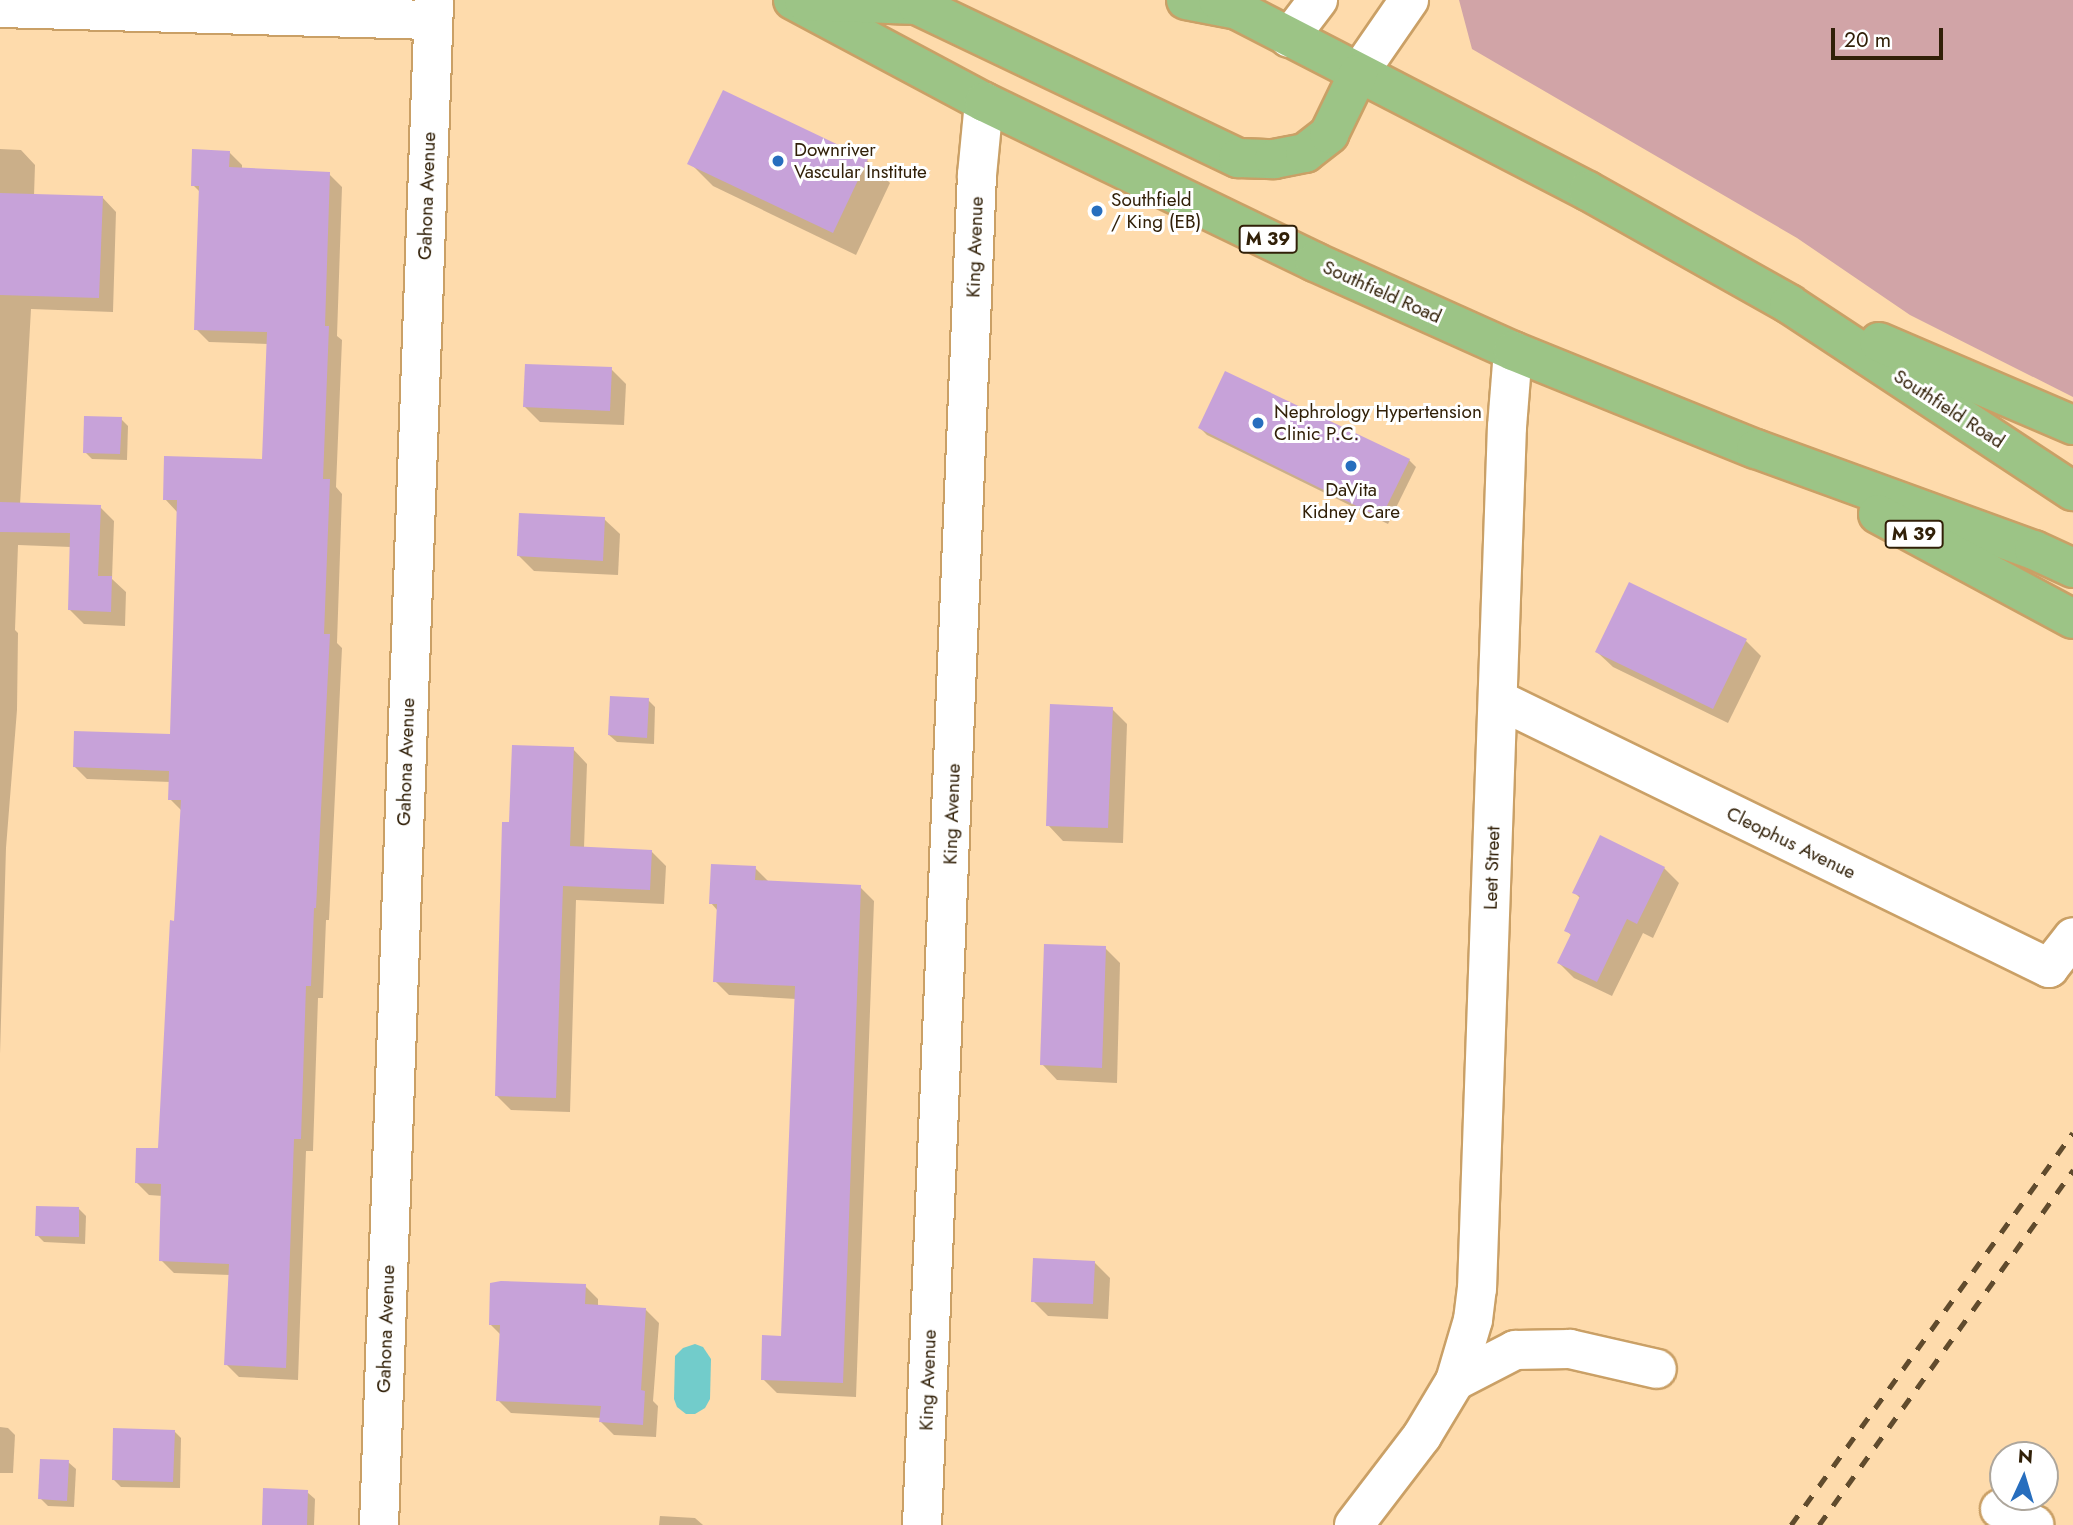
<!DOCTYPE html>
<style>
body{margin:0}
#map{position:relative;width:2073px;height:1525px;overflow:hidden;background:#fedbac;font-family:Jost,sans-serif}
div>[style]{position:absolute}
.green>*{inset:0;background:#d1a4a7}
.water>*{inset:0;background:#72cccb}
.shadow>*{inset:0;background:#0003}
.building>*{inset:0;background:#c7a2d9}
.roads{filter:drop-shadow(2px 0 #caa066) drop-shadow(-2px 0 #caa066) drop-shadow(0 2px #caa066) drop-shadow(0 -2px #caa066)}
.minor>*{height:38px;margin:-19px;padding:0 19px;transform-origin:19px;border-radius:19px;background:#fff}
.trunk>*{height:38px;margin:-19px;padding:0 19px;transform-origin:19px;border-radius:19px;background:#9cc486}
.rail>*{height:5px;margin-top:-2.5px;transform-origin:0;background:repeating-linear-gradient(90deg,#604b2d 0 12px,transparent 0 24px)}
.dots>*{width:19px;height:19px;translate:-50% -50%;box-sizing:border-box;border:4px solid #fff;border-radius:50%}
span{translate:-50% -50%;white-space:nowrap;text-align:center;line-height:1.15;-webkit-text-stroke:6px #fff;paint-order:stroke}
.shield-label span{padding:2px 5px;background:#fff;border:2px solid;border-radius:5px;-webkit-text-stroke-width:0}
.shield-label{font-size:18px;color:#312008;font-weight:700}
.poi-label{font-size:19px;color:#312008}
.left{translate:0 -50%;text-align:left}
.street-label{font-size:19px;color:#312008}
.north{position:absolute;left:1989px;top:1441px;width:70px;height:70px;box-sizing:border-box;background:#fff;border:2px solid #ada69c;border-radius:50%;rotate:4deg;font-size:19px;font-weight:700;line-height:28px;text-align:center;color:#312008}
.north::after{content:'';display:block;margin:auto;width:24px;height:32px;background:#276ebe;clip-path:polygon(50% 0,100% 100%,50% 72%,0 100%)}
.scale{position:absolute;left:1831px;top:28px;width:112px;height:32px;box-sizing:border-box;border:4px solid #312008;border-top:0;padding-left:9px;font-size:21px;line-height:24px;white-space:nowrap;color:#312008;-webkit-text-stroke:5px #fff;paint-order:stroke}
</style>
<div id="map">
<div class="green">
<div style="clip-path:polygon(1459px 0,2073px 0,2073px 397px,1910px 315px,1797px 238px,1472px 49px)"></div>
</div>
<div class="water">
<div style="clip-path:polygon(695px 1344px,703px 1347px,711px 1359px,710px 1399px,705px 1408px,695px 1414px,686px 1414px,677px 1407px,674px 1399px,675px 1356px,683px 1348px)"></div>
</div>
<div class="shadow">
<div style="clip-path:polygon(0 149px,21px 150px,35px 165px,34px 196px,102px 197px,116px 212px,113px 312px,31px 309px,20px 505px,100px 507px,114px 521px,112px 579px,126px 592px,125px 626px,84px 624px,70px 610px,71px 547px,18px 545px,15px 630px,18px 633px,17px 710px,6px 848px,0 1055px)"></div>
<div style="clip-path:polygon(229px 152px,242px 165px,242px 170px,329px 174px,342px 187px,337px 336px,342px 340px,336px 487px,342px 494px,337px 643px,342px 648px,329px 920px,326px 920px,323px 998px,318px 998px,313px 1151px,306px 1151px,298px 1380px,239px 1377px,226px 1364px,230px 1275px,174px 1273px,161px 1260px,163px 1196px,149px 1195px,136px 1182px,160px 1150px,182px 811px,170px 799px,171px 782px,87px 779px,74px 766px,172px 736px,178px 513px,165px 499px,263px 461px,268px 344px,209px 342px,196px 329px,201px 193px,193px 185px)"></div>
<div style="clip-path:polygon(867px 160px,890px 183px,856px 255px,713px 186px,690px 163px)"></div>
<div style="clip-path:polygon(611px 369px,626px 384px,624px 425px,540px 422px,525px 407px)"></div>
<div style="clip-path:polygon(121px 419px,128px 426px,127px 460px,92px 459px,85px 452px)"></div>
<div style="clip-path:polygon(1200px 428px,1409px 460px,1416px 467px,1388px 524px,1207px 435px)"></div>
<div style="clip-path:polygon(604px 519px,620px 534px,618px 575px,534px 571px,519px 556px)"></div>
<div style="clip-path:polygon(1746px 641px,1761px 656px,1728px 723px,1613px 667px,1597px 652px)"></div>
<div style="clip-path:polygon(648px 700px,655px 707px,654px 744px,617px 742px,609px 735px)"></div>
<div style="clip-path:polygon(1112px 709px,1127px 724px,1123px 843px,1063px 841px,1048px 825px)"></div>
<div style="clip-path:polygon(573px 749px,587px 764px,584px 848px,651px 851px,666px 866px,664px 904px,576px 900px,570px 1112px,511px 1110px,496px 1095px,510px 824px)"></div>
<div style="clip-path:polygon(755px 868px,770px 883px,860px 887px,874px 901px,856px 1397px,777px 1393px,763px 1379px,783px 1338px,796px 999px,729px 995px,715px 981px,718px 911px,711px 903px)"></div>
<div style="clip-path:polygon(1664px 868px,1679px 883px,1653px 938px,1643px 933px,1612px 996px,1574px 978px,1559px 963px,1572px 936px,1566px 930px,1581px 899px,1574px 892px)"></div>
<div style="clip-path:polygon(1105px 948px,1120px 963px,1117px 1083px,1057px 1080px,1042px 1064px)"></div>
<div style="clip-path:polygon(79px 1209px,86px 1216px,85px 1244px,44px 1242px,37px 1235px)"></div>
<div style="clip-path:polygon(1094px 1262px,1110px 1278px,1108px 1319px,1048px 1316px,1033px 1301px)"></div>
<div style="clip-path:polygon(585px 1286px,598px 1299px,598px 1306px,646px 1310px,659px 1323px,653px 1401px,658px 1406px,656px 1437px,614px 1435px,601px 1422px,602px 1418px,511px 1413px,498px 1400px,501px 1335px,490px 1324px)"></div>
<div style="clip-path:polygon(0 1427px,8px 1428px,15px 1435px,13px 1473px,0 1473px)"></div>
<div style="clip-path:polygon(174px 1431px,181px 1438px,180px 1488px,121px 1487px,113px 1479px)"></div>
<div style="clip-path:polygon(68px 1462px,76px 1469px,74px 1507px,48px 1506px,40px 1498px)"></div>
<div style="clip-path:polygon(307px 1492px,315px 1499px,314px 1525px,264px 1525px)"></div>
<div style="clip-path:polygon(660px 1516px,695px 1518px,703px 1525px,659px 1525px)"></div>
</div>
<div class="building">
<div style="clip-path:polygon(723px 90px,868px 159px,833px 233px,687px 164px)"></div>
<div style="clip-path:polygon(192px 149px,230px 151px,229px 167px,330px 172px,325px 326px,329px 326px,323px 479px,330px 479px,324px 634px,330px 634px,316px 908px,314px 908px,311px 986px,306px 986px,301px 1139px,294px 1139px,286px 1368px,224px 1365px,229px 1264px,159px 1261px,161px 1184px,135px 1183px,136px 1148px,158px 1148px,170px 920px,174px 921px,181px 800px,168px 800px,169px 771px,73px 767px,74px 731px,170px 734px,177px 500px,163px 500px,164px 456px,262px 459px,267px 332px,194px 330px,199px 186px,191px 186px)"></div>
<div style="clip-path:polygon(0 193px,103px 196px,99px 298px,0 295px)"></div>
<div style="clip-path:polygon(525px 364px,612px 367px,610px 411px,523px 407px)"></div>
<div style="clip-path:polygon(1225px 371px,1410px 459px,1381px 518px,1198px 428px)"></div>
<div style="clip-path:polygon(84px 416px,122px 417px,120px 454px,83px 453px)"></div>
<div style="clip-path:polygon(0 502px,101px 505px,98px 576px,112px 576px,111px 612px,68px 610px,70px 533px,0 532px)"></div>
<div style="clip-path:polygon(519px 513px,605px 517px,603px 561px,517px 556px)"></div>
<div style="clip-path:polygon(1629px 582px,1747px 639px,1713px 709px,1595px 652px)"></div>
<div style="clip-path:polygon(610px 696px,649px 698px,647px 738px,608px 735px)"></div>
<div style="clip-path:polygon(1050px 704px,1113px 707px,1108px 828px,1046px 826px)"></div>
<div style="clip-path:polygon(512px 745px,574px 747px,570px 846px,652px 850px,650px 890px,563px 886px,556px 1098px,495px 1096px,502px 822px,509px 822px)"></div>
<div style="clip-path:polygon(1600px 835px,1665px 867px,1637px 924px,1627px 919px,1597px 982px,1557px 963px,1571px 934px,1564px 931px,1580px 896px,1572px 893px)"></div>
<div style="clip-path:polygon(711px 864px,756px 866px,755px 880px,861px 885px,843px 1383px,761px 1380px,762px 1335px,781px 1336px,795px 986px,713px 982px,717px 904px,709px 904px)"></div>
<div style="clip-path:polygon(1044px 944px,1106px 946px,1102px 1068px,1040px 1065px)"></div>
<div style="clip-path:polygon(36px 1206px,79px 1207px,79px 1237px,35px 1236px)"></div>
<div style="clip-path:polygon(1033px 1258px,1095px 1261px,1093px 1304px,1031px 1302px)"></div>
<div style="clip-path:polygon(501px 1281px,586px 1284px,585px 1304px,646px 1308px,641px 1390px,645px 1391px,643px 1425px,599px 1422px,601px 1406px,496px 1401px,500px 1325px,489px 1325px,490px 1283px)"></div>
<div style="clip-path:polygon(113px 1428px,175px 1430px,173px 1482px,112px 1480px)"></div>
<div style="clip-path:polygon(40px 1459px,69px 1460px,67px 1501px,38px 1499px)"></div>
<div style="clip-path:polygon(263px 1488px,308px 1490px,307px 1525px,262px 1525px)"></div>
</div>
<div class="roads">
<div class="minor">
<div style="left:0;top:8px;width:433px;rotate:1.6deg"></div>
<div style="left:1289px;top:38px;width:48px;rotate:-52.7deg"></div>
<div style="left:1358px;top:74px;width:90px;rotate:-55.4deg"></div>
<div style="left:1499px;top:700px;width:612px;rotate:25.98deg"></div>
<div style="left:2049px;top:968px;width:39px;rotate:-52deg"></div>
<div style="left:1455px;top:1381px;width:64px;rotate:-73.6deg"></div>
<div style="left:1473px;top:1320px;width:31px;rotate:-83deg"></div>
<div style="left:1477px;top:1289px;width:863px;rotate:-88.01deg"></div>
<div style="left:1507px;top:427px;width:76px;rotate:-85.5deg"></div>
<div style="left:2000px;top:1509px;width:38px;rotate:25deg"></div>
<div style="left:379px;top:1525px;width:1526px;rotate:-87.93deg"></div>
<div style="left:922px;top:1525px;width:1351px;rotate:-87.67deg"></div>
<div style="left:977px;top:175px;width:73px;rotate:-84.5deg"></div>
<div style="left:1354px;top:1525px;width:112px;rotate:-52.6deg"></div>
<div style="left:1422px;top:1436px;width:64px;rotate:-59deg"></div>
<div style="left:1455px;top:1381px;width:68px;rotate:-27.3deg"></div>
<div style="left:1515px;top:1350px;width:55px;rotate:-1deg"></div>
<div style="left:1570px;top:1349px;width:89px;rotate:12.9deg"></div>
</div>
<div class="trunk">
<div style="left:793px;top:0;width:217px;rotate:28.1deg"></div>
<div style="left:984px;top:102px;width:368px;rotate:25.8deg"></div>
<div style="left:1315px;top:262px;width:217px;rotate:24.2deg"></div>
<div style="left:1513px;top:351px;width:262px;rotate:22deg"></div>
<div style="left:1756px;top:449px;width:296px;rotate:20deg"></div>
<div style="left:2034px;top:550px;width:43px;rotate:24.8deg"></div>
<div style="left:1186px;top:0;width:53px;rotate:10.9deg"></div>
<div style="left:1218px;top:0;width:416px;rotate:27.3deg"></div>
<div style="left:1588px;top:191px;width:231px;rotate:29.3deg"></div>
<div style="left:1789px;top:304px;width:340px;rotate:33.4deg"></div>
<div style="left:804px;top:1px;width:113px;rotate:2deg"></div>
<div style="left:917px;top:5px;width:356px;rotate:25.5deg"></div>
<div style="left:1238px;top:158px;width:36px;rotate:2deg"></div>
<div style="left:1274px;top:159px;width:32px;rotate:-11deg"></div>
<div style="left:1305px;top:153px;width:31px;rotate:-38deg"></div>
<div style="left:1329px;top:134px;width:67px;rotate:-64.2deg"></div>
<div style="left:1879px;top:342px;width:211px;rotate:23.2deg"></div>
<div style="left:1878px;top:514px;width:221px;rotate:28.3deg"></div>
</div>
</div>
<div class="rail">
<div style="left:1791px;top:1525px;width:483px;rotate:-54.3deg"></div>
<div style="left:1819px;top:1525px;width:437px;rotate:-54.4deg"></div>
</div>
<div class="dots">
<div style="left:778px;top:161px;background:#276ebe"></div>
<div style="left:1097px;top:211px;background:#276ebe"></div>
<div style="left:1258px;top:423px;background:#276ebe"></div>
<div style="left:1351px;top:466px;background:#276ebe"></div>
</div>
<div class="shield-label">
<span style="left:1268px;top:239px">M 39</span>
<span style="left:1914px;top:534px">M 39</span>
</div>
<div class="poi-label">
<span class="left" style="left:794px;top:161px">Downriver<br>Vascular Institute</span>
<span class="left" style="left:1111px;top:211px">Southfield<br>/ King (EB)</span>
<span class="left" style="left:1274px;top:423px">Nephrology Hypertension<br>Clinic P.C.</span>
<span style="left:1351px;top:501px">DaVita<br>Kidney Care</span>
</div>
<div class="street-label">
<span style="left:427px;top:196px;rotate:-88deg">Gahona Avenue</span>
<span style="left:975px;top:247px;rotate:-88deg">King Avenue</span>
<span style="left:1382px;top:292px;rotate:24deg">Southfield Road</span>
<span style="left:1949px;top:409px;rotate:33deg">Southfield Road</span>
<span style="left:406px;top:762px;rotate:-88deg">Gahona Avenue</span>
<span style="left:952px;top:814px;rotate:-88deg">King Avenue</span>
<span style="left:1791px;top:843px;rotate:26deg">Cleophus Avenue</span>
<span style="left:1492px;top:868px;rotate:-88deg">Leet Street</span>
<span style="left:386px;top:1329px;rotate:-88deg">Gahona Avenue</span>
<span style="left:928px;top:1380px;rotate:-88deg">King Avenue</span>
</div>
<div class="north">N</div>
<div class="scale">20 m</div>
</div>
